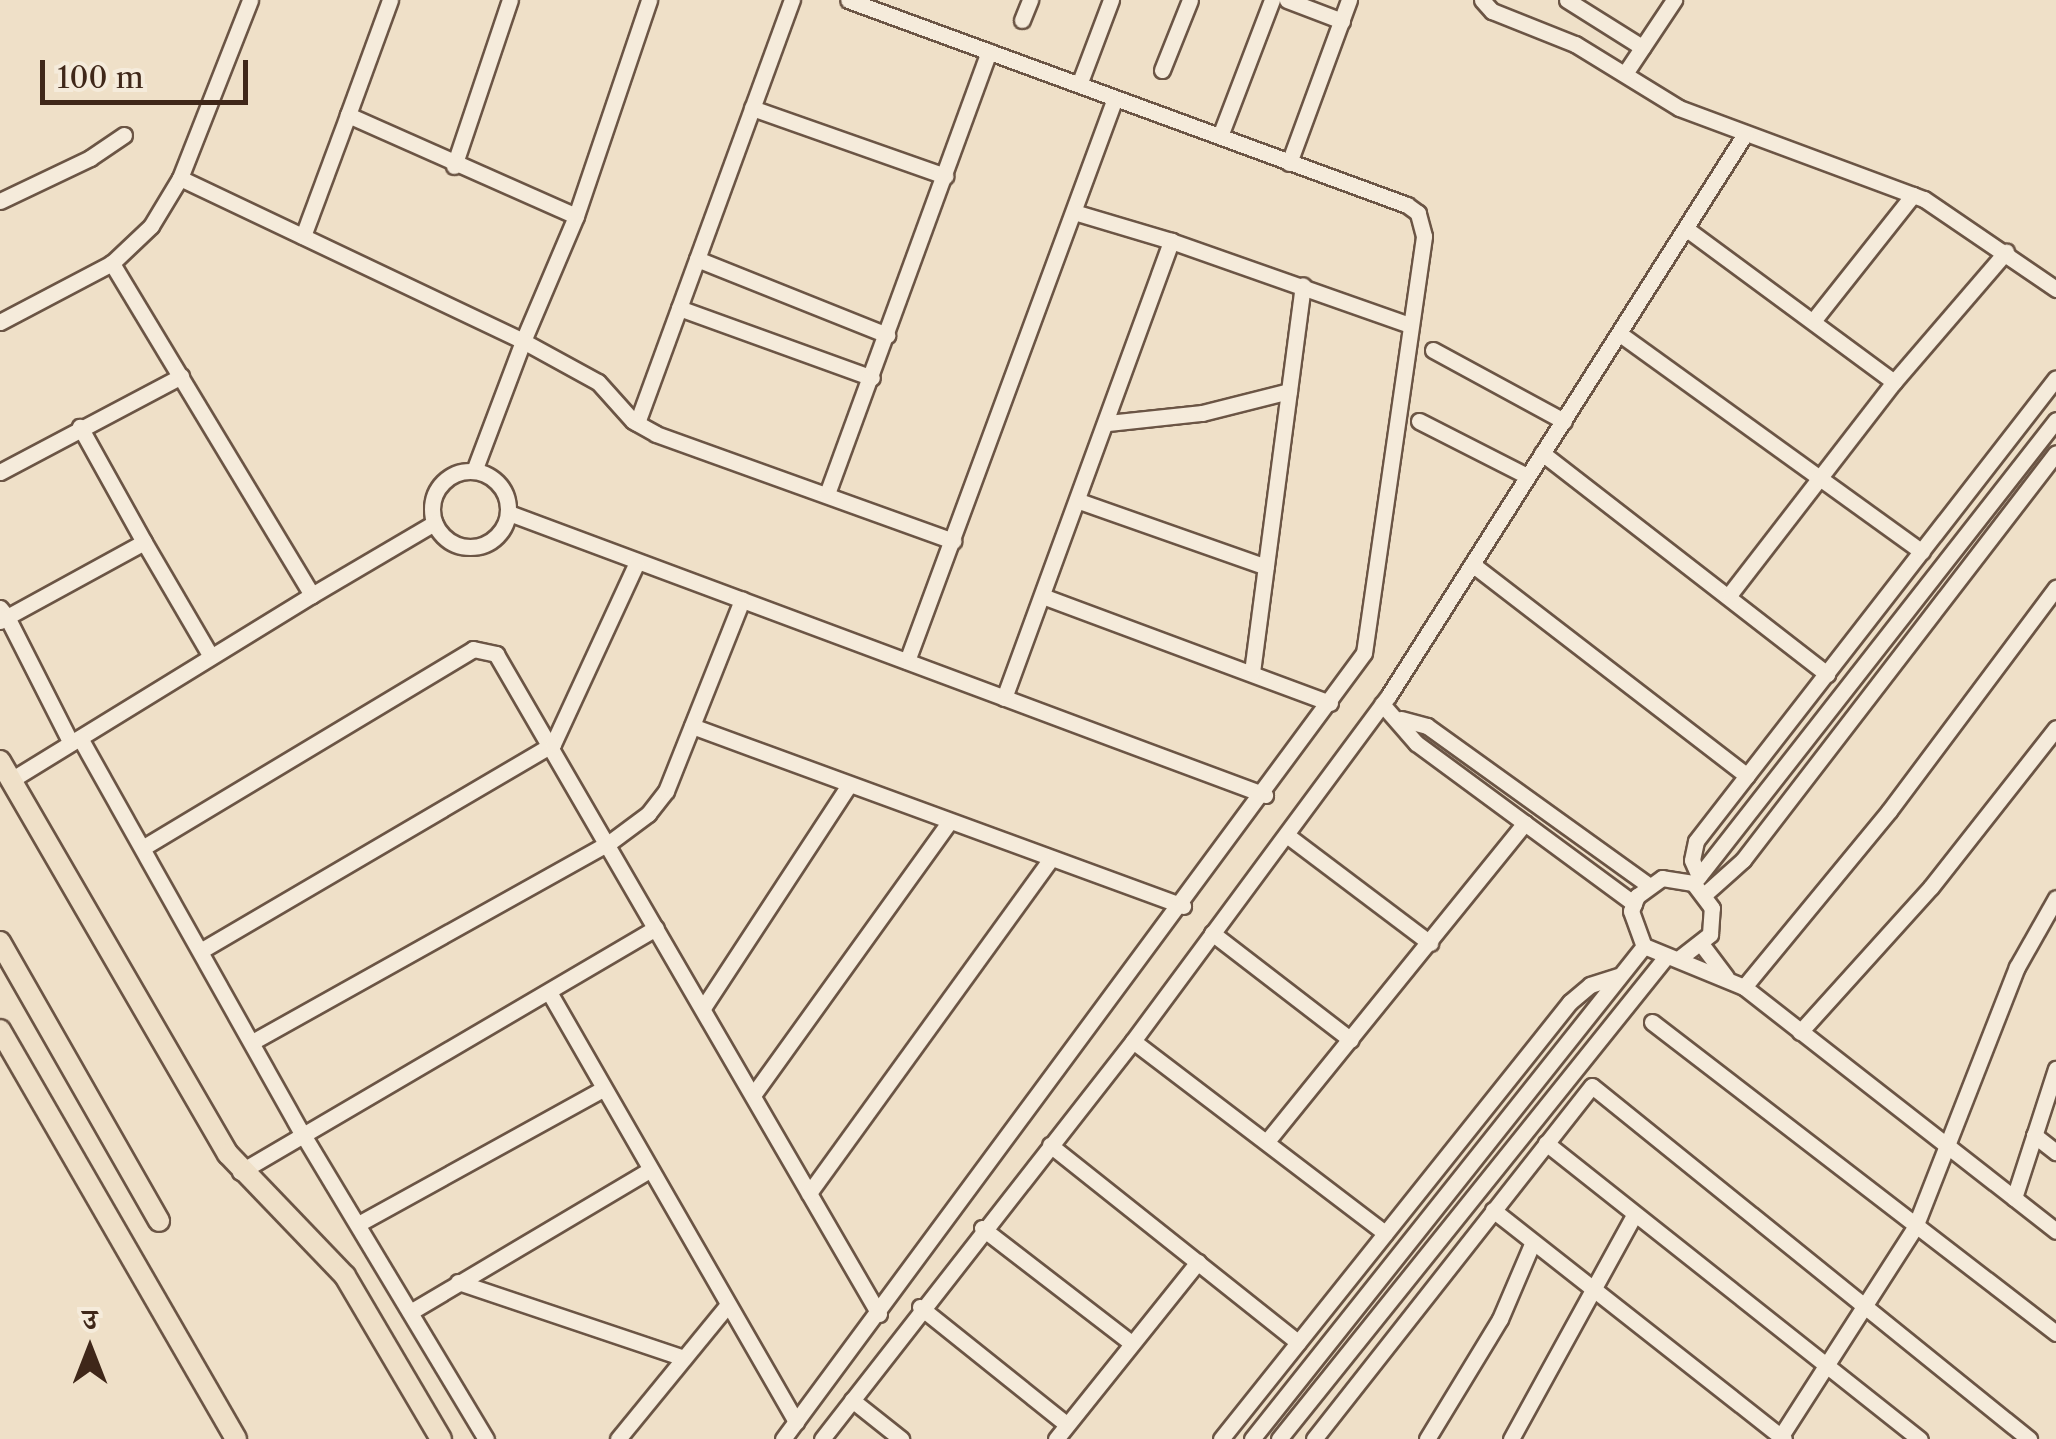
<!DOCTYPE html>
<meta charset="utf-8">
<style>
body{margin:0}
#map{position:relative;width:2056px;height:1439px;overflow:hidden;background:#efe0c8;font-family:"Libre Caslon Text","Noto Serif Devanagari",serif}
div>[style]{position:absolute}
.roads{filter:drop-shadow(2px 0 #6b5545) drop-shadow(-2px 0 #6b5545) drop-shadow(0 2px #6b5545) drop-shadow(0 -2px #6b5545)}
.minor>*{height:15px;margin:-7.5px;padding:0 7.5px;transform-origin:7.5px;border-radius:7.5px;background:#f5ebdb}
.minor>.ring{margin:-7.5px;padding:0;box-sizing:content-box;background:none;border:15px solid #f5ebdb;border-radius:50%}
.major>*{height:20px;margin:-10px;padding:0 10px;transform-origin:10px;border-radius:10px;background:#efe0c8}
span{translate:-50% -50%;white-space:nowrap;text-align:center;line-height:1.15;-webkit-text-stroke:8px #f5ebdb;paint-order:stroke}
.north{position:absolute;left:40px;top:1299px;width:100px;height:100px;-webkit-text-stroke:8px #f5ebdb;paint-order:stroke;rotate:0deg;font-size:28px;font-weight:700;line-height:40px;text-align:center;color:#3f2719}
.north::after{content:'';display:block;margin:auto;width:35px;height:45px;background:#3f2719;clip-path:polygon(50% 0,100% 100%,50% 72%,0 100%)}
.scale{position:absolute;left:40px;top:60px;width:208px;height:45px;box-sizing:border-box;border:5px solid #3f2719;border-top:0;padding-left:12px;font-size:30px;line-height:35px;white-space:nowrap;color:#3f2719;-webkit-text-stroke:8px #f5ebdb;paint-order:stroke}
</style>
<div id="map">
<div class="roads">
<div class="minor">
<div style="left:390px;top:0;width:122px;rotate:110.1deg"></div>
<div style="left:348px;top:115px;width:249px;rotate:23.9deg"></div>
<div style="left:1287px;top:0;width:59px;rotate:20.9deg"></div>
<div style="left:1482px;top:0;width:15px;rotate:48deg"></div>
<div style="left:1492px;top:11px;width:89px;rotate:21.7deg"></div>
<div style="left:1575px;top:44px;width:122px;rotate:31.6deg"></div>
<div style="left:1679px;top:108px;width:261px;rotate:20.4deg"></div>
<div style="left:1924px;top:199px;width:160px;rotate:34.3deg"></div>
<div style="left:1567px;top:0;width:89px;rotate:32.1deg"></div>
<div style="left:1022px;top:20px;width:22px;rotate:-68deg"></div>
<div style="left:1162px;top:70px;width:75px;rotate:-68.2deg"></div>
<div style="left:1626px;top:72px;width:87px;rotate:-56.3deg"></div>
<div style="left:1080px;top:82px;width:88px;rotate:-69.3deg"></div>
<div style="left:752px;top:108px;width:205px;rotate:19.4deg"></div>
<div style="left:1220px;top:136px;width:146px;rotate:-69.1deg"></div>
<div style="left:1289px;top:163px;width:174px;rotate:-69.8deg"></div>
<div style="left:454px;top:166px;width:175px;rotate:-71.4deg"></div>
<div style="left:180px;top:178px;width:380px;rotate:25.4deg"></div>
<div style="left:523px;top:341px;width:136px;rotate:-67deg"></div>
<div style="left:576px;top:216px;width:228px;rotate:-71.3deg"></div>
<div style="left:0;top:201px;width:100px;rotate:-25.5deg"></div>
<div style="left:90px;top:158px;width:41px;rotate:-34.1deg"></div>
<div style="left:1074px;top:212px;width:101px;rotate:16.6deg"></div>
<div style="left:1688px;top:230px;width:256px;rotate:36.4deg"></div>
<div style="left:303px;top:236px;width:129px;rotate:-69.6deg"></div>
<div style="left:697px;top:259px;width:205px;rotate:21.8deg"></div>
<div style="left:679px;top:308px;width:205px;rotate:19.9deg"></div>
<div style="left:1813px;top:321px;width:161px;rotate:-51.6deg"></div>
<div style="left:0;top:322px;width:127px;rotate:-27.8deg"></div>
<div style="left:112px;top:263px;width:54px;rotate:-43.5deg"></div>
<div style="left:151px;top:226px;width:56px;rotate:-58.9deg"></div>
<div style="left:180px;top:178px;width:191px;rotate:-68.5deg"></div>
<div style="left:1620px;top:334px;width:372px;rotate:35.8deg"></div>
<div style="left:1433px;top:350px;width:149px;rotate:28.5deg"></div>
<div style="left:1419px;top:421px;width:121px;rotate:27deg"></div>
<div style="left:637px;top:423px;width:451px;rotate:-69.9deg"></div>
<div style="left:1108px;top:423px;width:95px;rotate:-6.1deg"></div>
<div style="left:1202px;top:413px;width:90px;rotate:-14.2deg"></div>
<div style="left:1542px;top:453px;width:361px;rotate:37.8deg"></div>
<div class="ring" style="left:432px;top:471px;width:61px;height:61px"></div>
<div style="left:474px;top:471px;width:139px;rotate:-69.3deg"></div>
<div style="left:523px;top:341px;width:85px;rotate:28.7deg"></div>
<div style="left:598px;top:382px;width:52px;rotate:48.1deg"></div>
<div style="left:633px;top:421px;width:26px;rotate:29deg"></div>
<div style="left:656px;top:434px;width:316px;rotate:19.8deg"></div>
<div style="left:0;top:472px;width:205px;rotate:-27.9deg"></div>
<div style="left:827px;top:494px;width:471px;rotate:-69.9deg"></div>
<div style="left:1079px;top:501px;width:198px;rotate:19.4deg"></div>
<div style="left:509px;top:513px;width:807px;rotate:20.46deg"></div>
<div style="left:144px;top:542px;width:131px;rotate:59.7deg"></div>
<div style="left:1472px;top:564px;width:347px;rotate:37.6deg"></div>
<div style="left:1730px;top:594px;width:268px;rotate:-52.3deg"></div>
<div style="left:1894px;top:382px;width:172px;rotate:-49.3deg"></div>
<div style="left:312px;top:595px;width:142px;rotate:-30.5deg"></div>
<div style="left:1045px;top:597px;width:304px;rotate:20.4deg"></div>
<div style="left:0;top:608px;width:11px;rotate:52deg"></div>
<div style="left:7px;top:617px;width:156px;rotate:-28.7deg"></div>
<div style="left:144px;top:542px;width:132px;rotate:-119.1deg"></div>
<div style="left:0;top:621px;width:8px;rotate:-30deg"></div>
<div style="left:7px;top:617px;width:141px;rotate:63.1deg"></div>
<div style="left:907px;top:661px;width:600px;rotate:-69.72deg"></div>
<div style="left:1252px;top:672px;width:390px;rotate:-82.5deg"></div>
<div style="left:1004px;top:698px;width:487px;rotate:-69.9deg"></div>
<div style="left:1171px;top:241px;width:253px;rotate:19.4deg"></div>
<div style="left:1382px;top:704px;width:52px;rotate:48.9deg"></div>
<div style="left:1416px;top:743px;width:271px;rotate:36.4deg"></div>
<div style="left:1401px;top:719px;width:27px;rotate:15deg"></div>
<div style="left:1427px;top:726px;width:272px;rotate:35.7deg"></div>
<div style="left:692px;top:726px;width:523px;rotate:20.13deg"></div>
<div style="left:80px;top:738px;width:453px;rotate:60.7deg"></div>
<div style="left:302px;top:1133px;width:357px;rotate:59deg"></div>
<div style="left:11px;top:780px;width:353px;rotate:-31.6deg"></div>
<div style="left:312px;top:595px;width:388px;rotate:-121.1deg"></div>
<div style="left:1288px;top:836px;width:178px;rotate:37deg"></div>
<div style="left:144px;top:847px;width:384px;rotate:-31deg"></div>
<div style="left:473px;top:649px;width:24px;rotate:12deg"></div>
<div style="left:496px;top:654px;width:763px;rotate:59.87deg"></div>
<div style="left:1699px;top:876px;width:17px;rotate:-114deg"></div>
<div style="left:1692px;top:860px;width:19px;rotate:-78deg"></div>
<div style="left:1696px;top:841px;width:586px;rotate:-52.13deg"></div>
<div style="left:1696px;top:880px;width:584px;rotate:-51.95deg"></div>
<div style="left:1705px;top:894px;width:51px;rotate:-41.8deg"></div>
<div style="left:1743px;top:860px;width:513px;rotate:-52.44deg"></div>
<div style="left:1212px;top:933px;width:175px;rotate:37.6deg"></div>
<div style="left:1702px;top:945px;width:40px;rotate:53deg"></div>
<div style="left:202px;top:950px;width:407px;rotate:-30.4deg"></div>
<div style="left:553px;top:744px;width:198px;rotate:-65.2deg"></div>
<div style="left:1681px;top:957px;width:37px;rotate:-38deg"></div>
<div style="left:1710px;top:934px;width:26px;rotate:-86deg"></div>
<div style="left:1712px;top:908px;width:31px;rotate:-127deg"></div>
<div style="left:1693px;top:883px;width:31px;rotate:-171deg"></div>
<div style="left:1662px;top:878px;width:31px;rotate:144deg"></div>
<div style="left:1637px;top:896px;width:16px;rotate:112deg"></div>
<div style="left:1631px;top:911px;width:37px;rotate:70deg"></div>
<div style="left:1644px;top:946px;width:108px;rotate:22.3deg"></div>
<div style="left:1744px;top:987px;width:396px;rotate:38deg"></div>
<div style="left:1744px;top:987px;width:228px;rotate:-50.5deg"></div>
<div style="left:1889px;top:811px;width:279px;rotate:-53.2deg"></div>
<div style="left:549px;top:992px;width:496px;rotate:60.1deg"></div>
<div style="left:703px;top:1008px;width:267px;rotate:-56.8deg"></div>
<div style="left:1652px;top:1022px;width:510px;rotate:37.59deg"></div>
<div style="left:1800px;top:1032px;width:195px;rotate:-47.9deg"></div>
<div style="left:1931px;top:887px;width:202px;rotate:-51.8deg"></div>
<div style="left:254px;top:1041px;width:406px;rotate:-29.2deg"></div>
<div style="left:609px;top:843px;width:49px;rotate:-36.6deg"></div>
<div style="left:648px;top:814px;width:29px;rotate:-52deg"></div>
<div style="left:666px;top:791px;width:206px;rotate:-68.3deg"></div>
<div style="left:1133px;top:1041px;width:317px;rotate:37.3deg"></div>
<div style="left:753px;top:1095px;width:337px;rotate:-54.3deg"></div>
<div style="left:2034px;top:1135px;width:28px;rotate:38deg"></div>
<div style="left:1268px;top:1140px;width:408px;rotate:-51deg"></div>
<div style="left:1546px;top:1143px;width:477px;rotate:38.4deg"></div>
<div style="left:1050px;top:1145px;width:317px;rotate:38.5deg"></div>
<div style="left:240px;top:1172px;width:482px;rotate:-30.4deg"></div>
<div style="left:809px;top:1193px;width:412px;rotate:-54.1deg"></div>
<div style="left:2014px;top:1198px;width:136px;rotate:-72deg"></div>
<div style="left:1493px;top:1210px;width:370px;rotate:38.2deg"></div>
<div style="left:360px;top:1223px;width:277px;rotate:-28.9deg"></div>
<div style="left:982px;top:1228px;width:187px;rotate:37.6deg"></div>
<div style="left:458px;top:1282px;width:238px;rotate:18.6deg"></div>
<div style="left:920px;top:1307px;width:187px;rotate:38.7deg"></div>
<div style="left:412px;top:1311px;width:276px;rotate:-30.7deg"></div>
<div style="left:852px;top:1400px;width:63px;rotate:38.5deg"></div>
<div style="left:618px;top:1439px;width:172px;rotate:-50.7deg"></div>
<div style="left:783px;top:1439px;width:977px;rotate:-53.53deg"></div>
<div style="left:1364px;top:653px;width:421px;rotate:-81.8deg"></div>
<div style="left:1424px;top:236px;width:24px;rotate:-105deg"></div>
<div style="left:1418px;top:213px;width:14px;rotate:-144deg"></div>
<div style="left:1407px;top:205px;width:595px;rotate:-159.86deg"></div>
<div style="left:822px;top:1439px;width:505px;rotate:-52deg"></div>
<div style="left:1133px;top:1041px;width:430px;rotate:-53.5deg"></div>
<div style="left:1389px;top:695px;width:664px;rotate:-57.6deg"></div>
<div style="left:1056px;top:1439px;width:227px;rotate:-51.3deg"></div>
<div style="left:1221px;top:1439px;width:559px;rotate:-51.39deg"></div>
<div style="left:1570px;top:1002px;width:26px;rotate:-40deg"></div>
<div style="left:1590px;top:985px;width:29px;rotate:-18deg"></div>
<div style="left:1252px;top:1439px;width:630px;rotate:-51.51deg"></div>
<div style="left:1279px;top:1439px;width:617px;rotate:-51.25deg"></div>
<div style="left:1314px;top:1439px;width:449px;rotate:-51.8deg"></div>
<div style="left:1592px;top:1086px;width:562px;rotate:38.93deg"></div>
<div style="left:1427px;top:1439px;width:140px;rotate:-58.7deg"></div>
<div style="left:1500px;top:1319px;width:82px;rotate:-66.9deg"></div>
<div style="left:1511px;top:1439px;width:256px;rotate:-61.2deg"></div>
<div style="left:1779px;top:1439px;width:252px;rotate:-57.3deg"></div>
<div style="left:1915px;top:1227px;width:279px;rotate:-68.6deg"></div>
<div style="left:2017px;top:967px;width:79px;rotate:-60.5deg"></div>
</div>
<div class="major">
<div style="left:0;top:761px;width:454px;rotate:59.9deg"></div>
<div style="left:228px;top:1154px;width:169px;rotate:46.2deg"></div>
<div style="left:345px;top:1276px;width:189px;rotate:59.5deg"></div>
<div style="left:0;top:942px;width:321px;rotate:60.3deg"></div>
<div style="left:0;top:1030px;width:472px;rotate:60deg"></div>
</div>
</div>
<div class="north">उ</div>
<div class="scale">100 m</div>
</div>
